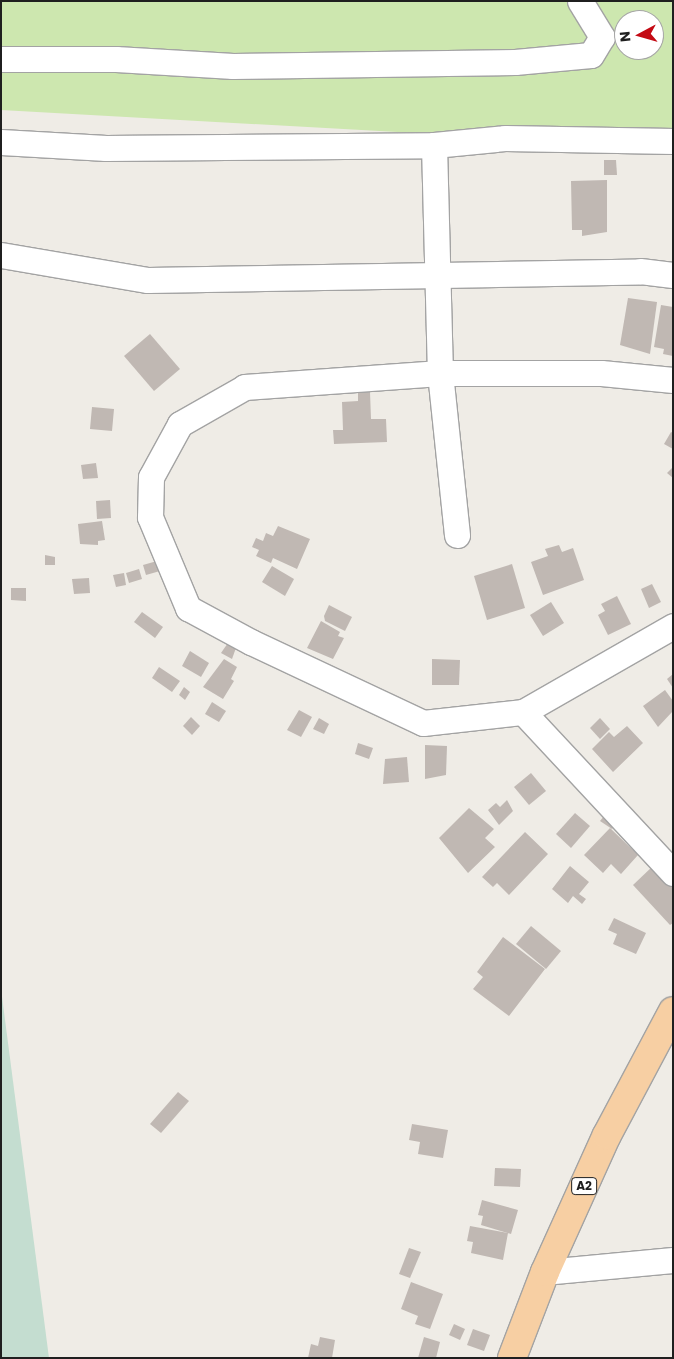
<!DOCTYPE html>
<style>
body{margin:0}
#map{position:relative;width:674px;height:1359px;overflow:hidden;background:#efece6;font-family:Poppins,sans-serif}
div>[style]{position:absolute}
.grass>*{inset:0;background:#cde7af}
.wetland>*{inset:0;background:#c4ddd0}
.building>*{inset:0;background:#c0b8b3}
.roads{filter:drop-shadow(1px 0 #a3a3a3) drop-shadow(-1px 0 #a3a3a3) drop-shadow(0 1px #a3a3a3) drop-shadow(0 -1px #a3a3a3)}
.minor>*{height:25px;margin:-12.5px;padding:0 12.5px;transform-origin:12.5px;border-radius:12.5px;background:#fff}
.major>*{height:28px;margin:-14px;padding:0 14px;transform-origin:14px;border-radius:14px;background:#f7cfa3}
span{translate:-50% -50%;white-space:nowrap;text-align:center;line-height:1.15;-webkit-text-stroke:4.5px #fff;paint-order:stroke}
.shield-label span{padding:1px 4px;background:#fff;border:1px solid;border-radius:4px;-webkit-text-stroke-width:0}
.shield-label{font-size:12px;color:#1f1f1f;font-weight:700}
.frame{position:absolute;inset:0;border:2px solid #1f1f1f;pointer-events:none}
.north{position:absolute;left:614px;top:10px;width:50px;height:50px;box-sizing:border-box;background:#fff;border:1px solid #a5a5a5;border-radius:50%;rotate:264deg;font-size:14px;font-weight:700;line-height:20px;text-align:center;color:#1f1f1f}
.north::after{content:'';display:block;margin:auto;width:18px;height:22px;background:#c40a14;clip-path:polygon(50% 0,100% 100%,50% 72%,0 100%)}
</style>
<div id="map">
<div class="grass">
<div style="clip-path:polygon(evenodd,1px 1px,673px 1px,673px 139px,505px 138px,1px 110px,1px 1px,624px 20px,654px 20px,654px 50px,624px 50px,624px 20px)"></div>
</div>
<div class="wetland">
<div style="clip-path:polygon(1px 989px,49px 1358px,1px 1358px)"></div>
</div>
<div class="building">
<div style="clip-path:polygon(604px 160px,616px 160px,617px 175px,604px 175px)"></div>
<div style="clip-path:polygon(607px 180px,607px 232px,582px 236px,582px 230px,572px 230px,571px 181px)"></div>
<div style="clip-path:polygon(628px 298px,657px 302px,650px 354px,620px 345px)"></div>
<div style="clip-path:polygon(661px 305px,673px 307px,673px 356px,663px 354px,664px 349px,654px 347px)"></div>
<div style="clip-path:polygon(150px 334px,180px 369px,154px 391px,124px 356px)"></div>
<div style="clip-path:polygon(370px 392px,371px 419px,386px 419px,387px 442px,334px 444px,333px 430px,343px 430px,342px 402px,358px 401px,358px 393px)"></div>
<div style="clip-path:polygon(92px 407px,114px 409px,112px 431px,90px 429px)"></div>
<div style="clip-path:polygon(671px 432px,673px 433px,673px 449px,664px 444px)"></div>
<div style="clip-path:polygon(96px 463px,98px 478px,83px 479px,81px 465px)"></div>
<div style="clip-path:polygon(673px 467px,673px 478px,667px 473px)"></div>
<div style="clip-path:polygon(110px 500px,111px 518px,97px 519px,96px 501px)"></div>
<div style="clip-path:polygon(102px 521px,105px 540px,98px 541px,98px 545px,80px 544px,78px 524px)"></div>
<div style="clip-path:polygon(278px 526px,310px 539px,297px 569px,273px 558px,271px 563px,256px 556px,259px 550px,252px 547px,256px 538px,263px 541px,266px 533px,273px 536px)"></div>
<div style="clip-path:polygon(559px 545px,562px 552px,573px 548px,584px 580px,543px 595px,531px 562px,548px 556px,545px 549px)"></div>
<div style="clip-path:polygon(45px 555px,55px 557px,55px 565px,45px 565px)"></div>
<div style="clip-path:polygon(157px 561px,160px 571px,146px 575px,143px 565px)"></div>
<div style="clip-path:polygon(512px 564px,525px 608px,487px 620px,474px 576px)"></div>
<div style="clip-path:polygon(272px 566px,294px 579px,285px 596px,262px 582px)"></div>
<div style="clip-path:polygon(139px 569px,142px 579px,129px 583px,126px 573px)"></div>
<div style="clip-path:polygon(124px 573px,126px 585px,116px 587px,113px 575px)"></div>
<div style="clip-path:polygon(89px 578px,90px 593px,74px 594px,72px 579px)"></div>
<div style="clip-path:polygon(652px 584px,661px 602px,649px 608px,641px 589px)"></div>
<div style="clip-path:polygon(11px 588px,26px 588px,26px 601px,11px 600px)"></div>
<div style="clip-path:polygon(617px 596px,631px 624px,608px 635px,598px 615px,605px 611px,601px 604px)"></div>
<div style="clip-path:polygon(551px 602px,564px 623px,543px 636px,530px 615px)"></div>
<div style="clip-path:polygon(329px 605px,352px 617px,345px 631px,325px 621px,324px 616px)"></div>
<div style="clip-path:polygon(142px 612px,163px 627px,155px 638px,134px 622px)"></div>
<div style="clip-path:polygon(321px 621px,340px 632px,338px 636px,344px 638px,333px 659px,307px 648px)"></div>
<div style="clip-path:polygon(230px 640px,237px 645px,232px 659px,221px 653px)"></div>
<div style="clip-path:polygon(190px 651px,209px 663px,201px 677px,182px 666px)"></div>
<div style="clip-path:polygon(224px 659px,237px 667px,231px 679px,234px 681px,223px 699px,203px 687px)"></div>
<div style="clip-path:polygon(432px 659px,460px 660px,459px 685px,432px 685px)"></div>
<div style="clip-path:polygon(159px 667px,180px 681px,172px 692px,152px 678px)"></div>
<div style="clip-path:polygon(673px 674px,673px 688px,667px 679px)"></div>
<div style="clip-path:polygon(184px 687px,190px 692px,185px 700px,179px 695px)"></div>
<div style="clip-path:polygon(665px 690px,673px 701px,673px 711px,658px 727px,643px 706px)"></div>
<div style="clip-path:polygon(212px 702px,226px 711px,219px 722px,205px 714px)"></div>
<div style="clip-path:polygon(299px 710px,312px 717px,301px 737px,287px 730px)"></div>
<div style="clip-path:polygon(191px 717px,200px 726px,192px 735px,183px 726px)"></div>
<div style="clip-path:polygon(319px 718px,329px 724px,324px 734px,313px 729px)"></div>
<div style="clip-path:polygon(600px 718px,610px 729px,600px 739px,590px 728px)"></div>
<div style="clip-path:polygon(627px 726px,643px 743px,613px 772px,592px 749px,609px 732px,614px 737px)"></div>
<div style="clip-path:polygon(358px 743px,373px 748px,369px 759px,355px 754px)"></div>
<div style="clip-path:polygon(425px 745px,447px 746px,446px 775px,425px 779px)"></div>
<div style="clip-path:polygon(407px 757px,409px 782px,383px 784px,385px 759px)"></div>
<div style="clip-path:polygon(531px 773px,546px 791px,529px 805px,514px 787px)"></div>
<div style="clip-path:polygon(507px 800px,513px 811px,499px 825px,488px 810px,496px 803px,500px 807px)"></div>
<div style="clip-path:polygon(469px 808px,494px 829px,485px 838px,495px 847px,468px 873px,439px 838px)"></div>
<div style="clip-path:polygon(609px 810px,621px 820px,612px 829px,600px 821px)"></div>
<div style="clip-path:polygon(575px 813px,590px 826px,571px 848px,556px 834px)"></div>
<div style="clip-path:polygon(610px 828px,638px 855px,621px 874px,611px 864px,603px 873px,584px 855px)"></div>
<div style="clip-path:polygon(525px 832px,548px 854px,509px 895px,497px 883px,493px 887px,482px 877px)"></div>
<div style="clip-path:polygon(654px 865px,673px 886px,673px 923px,670px 925px,633px 885px)"></div>
<div style="clip-path:polygon(570px 866px,589px 882px,579px 894px,586px 899px,582px 904px,573px 896px,568px 903px,552px 889px)"></div>
<div style="clip-path:polygon(614px 918px,646px 933px,636px 954px,613px 944px,617px 934px,608px 930px)"></div>
<div style="clip-path:polygon(531px 926px,561px 951px,546px 969px,516px 944px)"></div>
<div style="clip-path:polygon(503px 937px,545px 969px,509px 1016px,473px 989px,483px 977px,477px 972px)"></div>
<div style="clip-path:polygon(178px 1092px,189px 1101px,161px 1133px,150px 1124px)"></div>
<div style="clip-path:polygon(412px 1124px,448px 1130px,443px 1158px,418px 1154px,420px 1142px,409px 1140px)"></div>
<div style="clip-path:polygon(495px 1168px,521px 1169px,520px 1187px,494px 1186px)"></div>
<div style="clip-path:polygon(482px 1200px,518px 1210px,511px 1234px,481px 1225px,483px 1216px,478px 1215px)"></div>
<div style="clip-path:polygon(470px 1226px,508px 1233px,503px 1260px,471px 1253px,473px 1242px,467px 1241px)"></div>
<div style="clip-path:polygon(409px 1248px,421px 1252px,410px 1278px,399px 1274px)"></div>
<div style="clip-path:polygon(411px 1282px,443px 1294px,430px 1329px,415px 1324px,418px 1316px,401px 1309px)"></div>
<div style="clip-path:polygon(454px 1324px,465px 1329px,460px 1340px,449px 1335px)"></div>
<div style="clip-path:polygon(473px 1329px,490px 1335px,484px 1351px,467px 1345px)"></div>
<div style="clip-path:polygon(320px 1337px,335px 1340px,332px 1358px,308px 1358px,311px 1344px,318px 1346px)"></div>
<div style="clip-path:polygon(424px 1337px,440px 1342px,436px 1358px,418px 1358px)"></div>
</div>
<div class="roads">
<div class="minor">
<div style="left:1px;top:59px;width:115px"></div>
<div style="left:116px;top:59px;width:117px;rotate:3.4deg"></div>
<div style="left:233px;top:66px;width:282px;rotate:-0.8deg"></div>
<div style="left:515px;top:62px;width:76px;rotate:-5.3deg"></div>
<div style="left:591px;top:55px;width:21px;rotate:-59deg"></div>
<div style="left:602px;top:37px;width:42px;rotate:-121.4deg"></div>
<div style="left:1px;top:142px;width:105px;rotate:3.3deg"></div>
<div style="left:106px;top:148px;width:328px;rotate:-0.5deg"></div>
<div style="left:434px;top:145px;width:71px;rotate:-5.6deg"></div>
<div style="left:505px;top:138px;width:168px;rotate:1deg"></div>
<div style="left:434px;top:145px;width:228px;rotate:88.5deg"></div>
<div style="left:440px;top:373px;width:163px;rotate:84deg"></div>
<div style="left:1px;top:255px;width:149px;rotate:9.7deg"></div>
<div style="left:148px;top:280px;width:492px;rotate:-1deg"></div>
<div style="left:640px;top:271px;width:33px;rotate:7deg"></div>
<div style="left:673px;top:380px;width:72px;rotate:-174.4deg"></div>
<div style="left:601px;top:373px;width:161px;rotate:180deg"></div>
<div style="left:440px;top:373px;width:196px;rotate:175.9deg"></div>
<div style="left:245px;top:387px;width:75px;rotate:150.4deg"></div>
<div style="left:180px;top:424px;width:60px;rotate:118.7deg"></div>
<div style="left:151px;top:477px;width:40px;rotate:91.4deg"></div>
<div style="left:150px;top:517px;width:99px;rotate:67.3deg"></div>
<div style="left:188px;top:608px;width:72px;rotate:28.4deg"></div>
<div style="left:251px;top:642px;width:190px;rotate:25.2deg"></div>
<div style="left:423px;top:723px;width:101px;rotate:-6.3deg"></div>
<div style="left:523px;top:712px;width:220px;rotate:47deg"></div>
<div style="left:523px;top:712px;width:173px;rotate:-29.8deg"></div>
<div style="left:545px;top:1272px;width:129px;rotate:-5.4deg"></div>
</div>
<div class="major">
<div style="left:512px;top:1358px;width:92px;rotate:-69deg"></div>
<div style="left:545px;top:1272px;width:150px;rotate:-65.7deg"></div>
<div style="left:607px;top:1135px;width:140px;rotate:-62deg"></div>
</div>
</div>
<div class="shield-label">
<span style="left:584px;top:1186px">A2</span>
</div>
<div class="frame"></div>
<div class="north">N</div>
</div>
